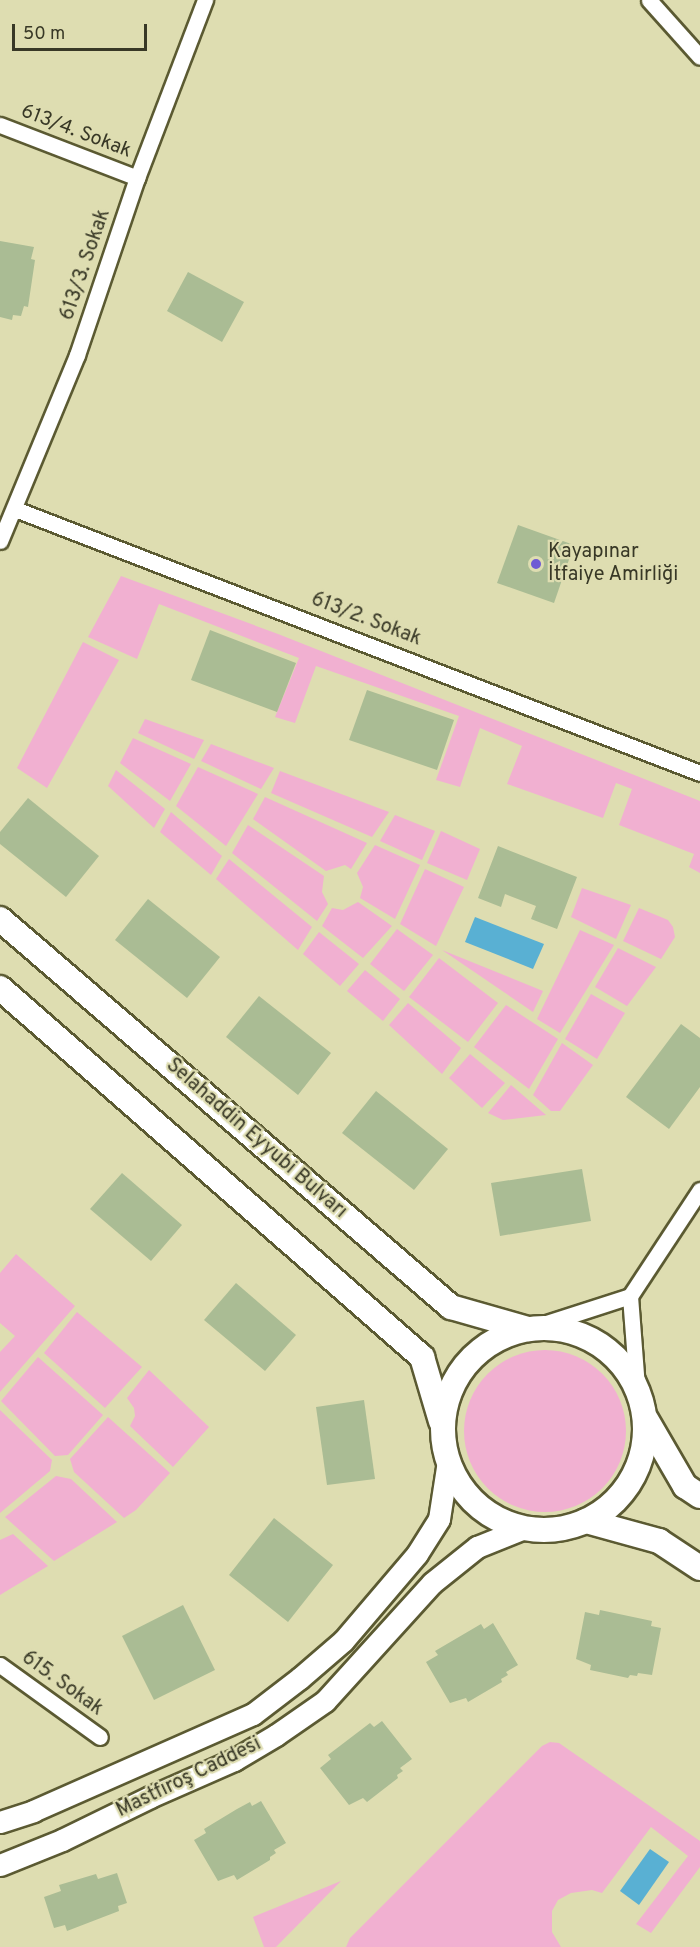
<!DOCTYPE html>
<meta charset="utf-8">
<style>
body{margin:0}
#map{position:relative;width:700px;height:1947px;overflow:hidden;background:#deddb1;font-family:Overpass,sans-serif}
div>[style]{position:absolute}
.green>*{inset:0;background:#f1b0d1}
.round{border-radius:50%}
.water>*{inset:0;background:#59b0d3}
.building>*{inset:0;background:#aabc94}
.roads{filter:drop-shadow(2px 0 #5b5a32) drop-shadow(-2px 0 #5b5a32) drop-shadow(0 2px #5b5a32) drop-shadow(0 -2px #5b5a32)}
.minor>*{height:15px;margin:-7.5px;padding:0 7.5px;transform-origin:7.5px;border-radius:7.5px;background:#fff}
.secondary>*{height:21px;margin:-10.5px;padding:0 10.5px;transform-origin:10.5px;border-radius:10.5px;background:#fff}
.primary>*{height:24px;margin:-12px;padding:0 12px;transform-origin:12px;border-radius:12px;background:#fff}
.primary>.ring{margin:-12px;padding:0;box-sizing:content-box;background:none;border:24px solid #fff;border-radius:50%}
.dots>*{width:16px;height:16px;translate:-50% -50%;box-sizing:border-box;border:3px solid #deddb1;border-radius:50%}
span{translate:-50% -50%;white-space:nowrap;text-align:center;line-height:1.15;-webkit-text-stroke:4.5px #deddb1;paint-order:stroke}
.street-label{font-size:20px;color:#383826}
.poi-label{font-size:20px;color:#383826}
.left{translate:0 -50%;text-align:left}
.scale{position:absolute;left:12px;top:24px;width:135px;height:27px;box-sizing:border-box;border:3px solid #383826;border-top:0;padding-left:8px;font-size:18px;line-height:21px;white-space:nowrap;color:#383826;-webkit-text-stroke:4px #deddb1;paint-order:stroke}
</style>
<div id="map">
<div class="green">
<div style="clip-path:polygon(121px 576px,278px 634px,700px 801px,700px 873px,689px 867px,694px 854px,619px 825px,632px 789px,616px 783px,603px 818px,507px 784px,522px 746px,480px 728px,460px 787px,436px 780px,459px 716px,316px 666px,295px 723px,275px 717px,299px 658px,159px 604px,137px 659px,88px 637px)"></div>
<div style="clip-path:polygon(83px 642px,119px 660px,47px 788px,17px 768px)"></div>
<div style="clip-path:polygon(145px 719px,204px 740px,194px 759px,138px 733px)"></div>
<div style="clip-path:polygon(133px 738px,191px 764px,170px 801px,120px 763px)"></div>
<div style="clip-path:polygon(211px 744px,274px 768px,261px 789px,201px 761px)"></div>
<div style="clip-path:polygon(198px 767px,258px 794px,226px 846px,176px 806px)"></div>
<div style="clip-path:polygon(116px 770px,165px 809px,154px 828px,108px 786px)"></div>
<div style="clip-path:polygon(280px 771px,389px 812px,372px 837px,271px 793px)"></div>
<div style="clip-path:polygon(265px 797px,367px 843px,351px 869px,345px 865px,326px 871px,253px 819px)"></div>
<div style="clip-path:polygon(171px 812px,222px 856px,211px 875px,160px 832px)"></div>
<div style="clip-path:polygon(395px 815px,435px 831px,422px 860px,380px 841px)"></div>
<div style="clip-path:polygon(248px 825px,324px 876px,322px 892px,328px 904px,317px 921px,232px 853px)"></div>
<div style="clip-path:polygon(441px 831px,480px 849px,467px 880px,427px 863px)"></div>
<div style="clip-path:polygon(375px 845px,420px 865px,395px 919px,360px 898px,363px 887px,357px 873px)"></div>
<div style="clip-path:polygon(229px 859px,312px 927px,298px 950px,216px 879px)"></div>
<div style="clip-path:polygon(425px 869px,464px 887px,436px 946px,400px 924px)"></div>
<div style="clip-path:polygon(582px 888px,631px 905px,616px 939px,571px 917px)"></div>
<div style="clip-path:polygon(358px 902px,392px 926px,363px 958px,322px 926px,332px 908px,343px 910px)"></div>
<div style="clip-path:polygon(639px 908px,668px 920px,673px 927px,675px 937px,661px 959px,623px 941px)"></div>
<div style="clip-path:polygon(397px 929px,433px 955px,404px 991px,370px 964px)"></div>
<div style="clip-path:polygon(580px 930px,614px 945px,560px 1033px,537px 1019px)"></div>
<div style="clip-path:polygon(319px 932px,359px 964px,340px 986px,303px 954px)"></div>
<div style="clip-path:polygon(618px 948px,656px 967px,627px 1006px,595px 987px)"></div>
<div style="clip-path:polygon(442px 950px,543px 991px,533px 1012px)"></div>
<div style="clip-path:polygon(439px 958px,498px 1003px,468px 1042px,409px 997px)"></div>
<div style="clip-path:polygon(365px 970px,400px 999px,383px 1021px,347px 991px)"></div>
<div style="clip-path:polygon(591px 994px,625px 1013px,597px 1059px,565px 1039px)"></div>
<div style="clip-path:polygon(408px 1003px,461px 1048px,442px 1074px,389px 1025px)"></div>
<div style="clip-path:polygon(506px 1005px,558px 1039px,529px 1089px,474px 1047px)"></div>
<div style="clip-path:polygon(562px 1043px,593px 1065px,560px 1111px,551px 1111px,533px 1095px)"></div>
<div style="clip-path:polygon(470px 1054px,505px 1083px,482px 1108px,449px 1078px)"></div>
<div style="clip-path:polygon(511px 1085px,546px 1115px,503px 1120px,488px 1113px)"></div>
<div style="clip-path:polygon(16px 1254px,75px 1306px,0 1392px,0 1352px,15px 1336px,0 1323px,0 1273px)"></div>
<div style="clip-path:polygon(77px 1312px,142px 1367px,105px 1408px,44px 1353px)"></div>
<div class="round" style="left:464px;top:1350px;width:162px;height:162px"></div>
<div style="clip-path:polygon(38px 1357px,103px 1415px,68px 1455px,55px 1456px,1px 1401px)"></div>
<div style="clip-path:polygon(149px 1370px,209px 1427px,173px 1467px,130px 1426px,135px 1416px,134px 1408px,127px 1398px)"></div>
<div style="clip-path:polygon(0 1410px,52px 1460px,50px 1471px,0 1513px)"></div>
<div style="clip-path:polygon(108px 1417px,170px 1473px,136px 1510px,124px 1518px,74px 1472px,70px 1459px)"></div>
<div style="clip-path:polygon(56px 1476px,71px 1479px,117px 1522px,54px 1561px,5px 1517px)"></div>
<div style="clip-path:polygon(13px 1534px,48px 1566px,0 1595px,0 1540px)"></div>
<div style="clip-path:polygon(550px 1742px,559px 1743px,700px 1841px,700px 1867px,651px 1933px,636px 1924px,688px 1856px,651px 1827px,602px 1893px,592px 1890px,571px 1893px,558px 1900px,552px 1911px,552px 1932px,561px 1947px,346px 1947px,350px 1938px,542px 1746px)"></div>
<div style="clip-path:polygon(341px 1881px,276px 1947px,264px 1947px,253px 1917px)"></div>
</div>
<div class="water">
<div style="clip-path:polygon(475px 917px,544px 944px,533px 969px,465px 942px)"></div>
<div style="clip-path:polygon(650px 1849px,669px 1862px,639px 1905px,620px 1891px)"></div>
</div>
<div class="building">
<div style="clip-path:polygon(0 241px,34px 247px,31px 259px,35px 260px,28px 307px,24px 306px,21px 316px,13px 315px,12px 320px,0 317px)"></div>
<div style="clip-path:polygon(188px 272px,244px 302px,222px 342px,167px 311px)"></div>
<div style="clip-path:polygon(518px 525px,574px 545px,554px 603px,497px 583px)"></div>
<div style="clip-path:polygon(210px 630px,296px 663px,277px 712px,191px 680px)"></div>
<div style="clip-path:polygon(367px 690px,454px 720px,437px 770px,349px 740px)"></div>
<div style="clip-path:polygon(28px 798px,99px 856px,66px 897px,0 844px,0 832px)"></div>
<div style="clip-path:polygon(498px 846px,577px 877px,557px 929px,531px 919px,536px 906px,505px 894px,501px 907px,478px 898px)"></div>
<div style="clip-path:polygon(148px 899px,220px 957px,187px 998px,115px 940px)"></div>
<div style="clip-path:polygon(259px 996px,331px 1053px,298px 1095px,226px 1037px)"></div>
<div style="clip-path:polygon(681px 1024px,700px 1038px,700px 1087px,669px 1129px,626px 1097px)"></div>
<div style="clip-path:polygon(376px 1091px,448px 1149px,414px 1190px,342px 1133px)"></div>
<div style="clip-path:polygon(582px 1169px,591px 1221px,500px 1236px,491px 1183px)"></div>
<div style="clip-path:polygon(122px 1173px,182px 1225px,151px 1261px,90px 1209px)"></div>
<div style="clip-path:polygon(236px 1283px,296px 1335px,265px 1371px,204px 1320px)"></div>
<div style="clip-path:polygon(364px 1400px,375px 1479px,327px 1485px,316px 1407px)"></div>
<div style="clip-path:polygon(274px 1518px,333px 1565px,288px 1622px,229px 1575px)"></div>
<div style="clip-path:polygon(183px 1605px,215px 1670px,154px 1700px,122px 1636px)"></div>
<div style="clip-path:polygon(600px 1610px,652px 1621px,651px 1626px,661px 1628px,652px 1675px,638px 1673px,637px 1676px,630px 1675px,628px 1678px,590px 1670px,591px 1665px,576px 1659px,585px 1612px,599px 1615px)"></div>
<div style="clip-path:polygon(493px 1623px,518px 1665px,506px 1672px,508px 1675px,501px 1679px,502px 1682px,468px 1702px,466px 1698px,450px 1703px,426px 1662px,438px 1655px,435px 1651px,481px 1624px,484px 1629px)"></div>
<div style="clip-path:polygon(382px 1721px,412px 1759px,400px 1768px,403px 1771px,397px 1775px,398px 1778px,367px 1802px,363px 1798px,349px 1805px,320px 1768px,331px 1759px,328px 1755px,370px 1723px,374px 1727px)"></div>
<div style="clip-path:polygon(261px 1801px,286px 1843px,274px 1850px,276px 1853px,270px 1857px,270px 1860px,237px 1880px,234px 1875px,218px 1881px,194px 1840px,206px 1833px,204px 1829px,237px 1809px,250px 1802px,252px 1806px)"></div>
<div style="clip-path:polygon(117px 1873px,127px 1903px,118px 1906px,119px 1911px,67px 1931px,65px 1925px,54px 1928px,44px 1897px,61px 1891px,59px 1885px,96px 1874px,98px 1879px)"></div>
</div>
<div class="roads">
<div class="minor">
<div style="left:649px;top:0;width:76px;rotate:48.2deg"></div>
<div style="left:0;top:125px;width:147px;rotate:21.1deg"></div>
<div style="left:15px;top:509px;width:734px;rotate:21.08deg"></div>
<div style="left:0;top:541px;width:201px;rotate:-67.5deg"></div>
<div style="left:77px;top:355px;width:187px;rotate:-71.3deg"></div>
<div style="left:137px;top:178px;width:191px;rotate:-69.1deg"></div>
<div style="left:630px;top:1296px;width:127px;rotate:-56.6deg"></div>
<div style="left:528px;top:1329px;width:107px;rotate:-17.9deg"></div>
<div style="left:630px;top:1296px;width:92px;rotate:85.6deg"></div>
<div style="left:0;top:1665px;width:123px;rotate:35.8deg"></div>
</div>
<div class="secondary">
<div style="left:0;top:1822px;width:35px;rotate:-18deg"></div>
<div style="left:33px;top:1811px;width:240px;rotate:-23.8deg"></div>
<div style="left:253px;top:1714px;width:59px;rotate:-37.5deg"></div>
<div style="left:300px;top:1678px;width:57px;rotate:-40.7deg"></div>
<div style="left:343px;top:1641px;width:114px;rotate:-49.6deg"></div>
<div style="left:417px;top:1554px;width:41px;rotate:-57.8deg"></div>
<div style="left:439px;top:1519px;width:59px;rotate:-81.2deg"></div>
<div style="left:0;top:1865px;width:67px;rotate:-22deg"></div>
<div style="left:62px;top:1840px;width:98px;rotate:-26deg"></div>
<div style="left:150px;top:1797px;width:92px;rotate:-23.8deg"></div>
<div style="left:234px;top:1760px;width:49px;rotate:-30.8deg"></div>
<div style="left:276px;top:1735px;width:60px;rotate:-34.8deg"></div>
<div style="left:325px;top:1701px;width:159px;rotate:-47.8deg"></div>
<div style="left:432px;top:1583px;width:58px;rotate:-38.7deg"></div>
<div style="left:477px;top:1547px;width:51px;rotate:-22deg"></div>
</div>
<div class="primary">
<div style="left:0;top:919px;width:595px;rotate:40.71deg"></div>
<div style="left:451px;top:1307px;width:80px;rotate:15.9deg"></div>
<div style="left:0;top:988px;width:561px;rotate:41.17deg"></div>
<div style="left:422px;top:1357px;width:67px;rotate:73.5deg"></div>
<div class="ring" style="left:443px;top:1328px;width:178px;height:178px"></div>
<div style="left:646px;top:1419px;width:78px;rotate:59.8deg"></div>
<div style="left:685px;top:1486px;width:18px;rotate:34deg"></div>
<div style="left:586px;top:1521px;width:76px;rotate:15.3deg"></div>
<div style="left:659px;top:1541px;width:49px;rotate:33.4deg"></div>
</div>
</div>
<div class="dots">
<div style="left:536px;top:564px;background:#6f5ad4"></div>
</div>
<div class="street-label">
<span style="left:76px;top:132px;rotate:21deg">613/4. Sokak</span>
<span style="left:86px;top:265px;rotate:-71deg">613/3. Sokak</span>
<span style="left:366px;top:620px;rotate:21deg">613/2. Sokak</span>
<span style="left:256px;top:1139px;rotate:41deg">Selahaddin Eyyubi Bulvarı</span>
<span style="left:62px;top:1684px;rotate:36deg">615. Sokak</span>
<span style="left:189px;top:1778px;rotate:-26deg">Mastfıroş Caddesi</span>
</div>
<div class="poi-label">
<span class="left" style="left:548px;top:564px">Kayapınar<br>İtfaiye Amirliği</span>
</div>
<div class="scale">50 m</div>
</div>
